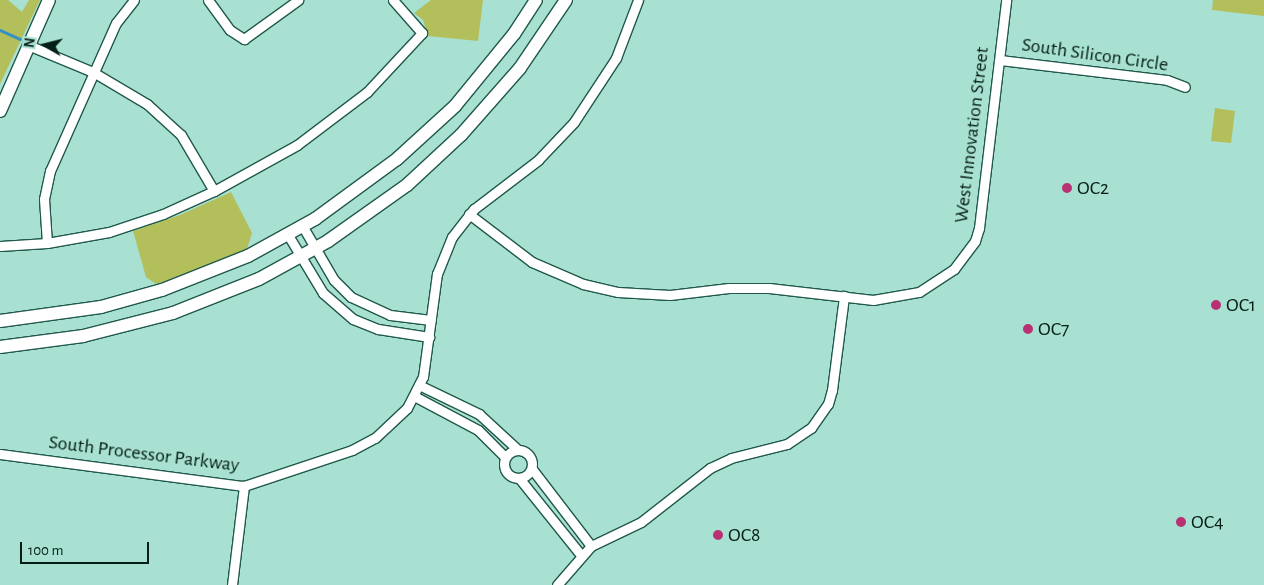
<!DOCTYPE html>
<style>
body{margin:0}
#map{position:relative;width:1264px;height:585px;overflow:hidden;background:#a8e1d1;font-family:"Alegreya Sans",sans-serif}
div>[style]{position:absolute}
.green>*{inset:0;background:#b2bf5b}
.stream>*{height:2.5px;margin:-1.25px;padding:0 1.25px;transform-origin:1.25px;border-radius:1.25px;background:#3692c2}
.roads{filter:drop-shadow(1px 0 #20594c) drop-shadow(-1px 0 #20594c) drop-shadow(0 1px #20594c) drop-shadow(0 -1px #20594c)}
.street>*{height:9px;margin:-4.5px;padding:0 4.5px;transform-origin:4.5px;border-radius:4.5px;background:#fff}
.street>.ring{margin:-4.5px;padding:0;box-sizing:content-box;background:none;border:9px solid #fff;border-radius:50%}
.secondary>*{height:12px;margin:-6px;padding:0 6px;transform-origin:6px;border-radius:6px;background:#fff}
.dots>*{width:14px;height:14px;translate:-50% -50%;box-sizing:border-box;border:2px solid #a8e1d1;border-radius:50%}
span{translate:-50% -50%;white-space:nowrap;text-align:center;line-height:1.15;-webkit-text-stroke:4px #a8e1d1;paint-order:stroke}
.street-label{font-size:20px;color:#061e18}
.poi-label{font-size:20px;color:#061e18}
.left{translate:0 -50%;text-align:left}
.north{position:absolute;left:20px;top:20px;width:50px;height:50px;-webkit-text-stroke:4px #a8e1d1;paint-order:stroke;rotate:278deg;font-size:14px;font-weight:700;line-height:20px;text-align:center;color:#061e18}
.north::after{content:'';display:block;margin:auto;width:18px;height:22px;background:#061e18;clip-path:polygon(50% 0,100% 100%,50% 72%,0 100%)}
.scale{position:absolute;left:20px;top:542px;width:129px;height:22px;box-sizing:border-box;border:2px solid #061e18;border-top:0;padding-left:6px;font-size:15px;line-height:18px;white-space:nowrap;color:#061e18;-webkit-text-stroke:4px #a8e1d1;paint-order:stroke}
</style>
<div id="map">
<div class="green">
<div style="clip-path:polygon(0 0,8px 0,22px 12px,29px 0,40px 0,0 84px)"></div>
<div style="clip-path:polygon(431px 0,483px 0,478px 41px,428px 36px,423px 20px,414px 13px)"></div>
<div style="clip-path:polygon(1213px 0,1264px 0,1264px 16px,1212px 10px)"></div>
<div style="clip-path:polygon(1215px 108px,1235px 111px,1231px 143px,1211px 141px)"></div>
<div style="clip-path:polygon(231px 192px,252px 233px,247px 249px,196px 272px,156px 284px,146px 277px,133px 231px,180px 215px)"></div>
</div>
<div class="stream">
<div style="left:0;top:30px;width:22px;rotate:24deg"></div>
</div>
<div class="roads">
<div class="street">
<div style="left:208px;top:0;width:37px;rotate:54deg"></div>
<div style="left:230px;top:30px;width:17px;rotate:33deg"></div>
<div style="left:244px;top:39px;width:67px;rotate:-35.8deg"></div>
<div style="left:28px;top:45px;width:70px;rotate:22.6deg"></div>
<div style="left:93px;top:72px;width:63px;rotate:30.7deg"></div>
<div style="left:147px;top:104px;width:46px;rotate:42.4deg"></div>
<div style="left:181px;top:135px;width:65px;rotate:59.5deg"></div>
<div style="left:1000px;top:60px;width:168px;rotate:6.8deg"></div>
<div style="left:1167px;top:80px;width:19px;rotate:21deg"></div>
<div style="left:469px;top:214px;width:79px;rotate:37.3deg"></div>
<div style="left:532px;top:262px;width:56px;rotate:23.3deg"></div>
<div style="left:583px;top:284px;width:36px;rotate:13deg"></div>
<div style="left:618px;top:292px;width:52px;rotate:3.3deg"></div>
<div style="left:670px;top:295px;width:59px;rotate:-6.8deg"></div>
<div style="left:729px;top:288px;width:40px"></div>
<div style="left:769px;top:288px;width:105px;rotate:6.6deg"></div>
<div style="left:873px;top:300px;width:47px;rotate:-9.9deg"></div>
<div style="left:919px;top:292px;width:42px;rotate:-33.3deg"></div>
<div style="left:954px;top:269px;width:35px;rotate:-53deg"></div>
<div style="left:975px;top:241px;width:14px;rotate:-73deg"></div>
<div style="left:979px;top:228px;width:230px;rotate:-83.2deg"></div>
<div style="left:303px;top:227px;width:61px;rotate:59.7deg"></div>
<div style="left:334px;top:280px;width:24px;rotate:45deg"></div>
<div style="left:351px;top:297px;width:43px;rotate:24.8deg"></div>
<div style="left:390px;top:315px;width:41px;rotate:7deg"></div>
<div style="left:288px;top:235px;width:68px;rotate:58.9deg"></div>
<div style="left:323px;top:293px;width:40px;rotate:41deg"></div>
<div style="left:353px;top:319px;width:27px;rotate:22deg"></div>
<div style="left:378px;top:329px;width:52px;rotate:8.9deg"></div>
<div style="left:47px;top:243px;width:44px;rotate:-93.9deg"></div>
<div style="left:44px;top:199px;width:29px;rotate:-78deg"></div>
<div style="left:50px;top:171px;width:162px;rotate:-66deg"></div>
<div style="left:116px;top:23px;width:29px;rotate:-52deg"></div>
<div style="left:0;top:246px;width:47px;rotate:-3.7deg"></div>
<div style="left:47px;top:243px;width:63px;rotate:-10.1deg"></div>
<div style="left:109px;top:232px;width:57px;rotate:-18.4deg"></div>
<div style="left:163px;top:214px;width:56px;rotate:-24.3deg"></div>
<div style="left:214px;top:191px;width:95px;rotate:-29deg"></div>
<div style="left:297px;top:145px;width:88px;rotate:-37.1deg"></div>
<div style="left:367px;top:92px;width:81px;rotate:-47deg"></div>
<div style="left:422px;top:33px;width:44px;rotate:-131.3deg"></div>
<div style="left:419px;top:385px;width:67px;rotate:25.8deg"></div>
<div style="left:479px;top:414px;width:52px;rotate:42.6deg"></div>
<div style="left:414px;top:396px;width:72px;rotate:28deg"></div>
<div style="left:478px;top:430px;width:38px;rotate:45deg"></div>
<div class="ring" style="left:504px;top:450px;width:19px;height:19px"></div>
<div style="left:0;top:454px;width:246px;rotate:7.5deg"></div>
<div style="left:244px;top:486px;width:114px;rotate:-18.4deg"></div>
<div style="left:352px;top:450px;width:26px;rotate:-28deg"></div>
<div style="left:375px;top:438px;width:44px;rotate:-43.2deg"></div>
<div style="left:407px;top:408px;width:35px;rotate:-63deg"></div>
<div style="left:423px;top:377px;width:104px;rotate:-82.3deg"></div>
<div style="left:437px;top:274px;width:40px;rotate:-68deg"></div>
<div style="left:452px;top:237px;width:36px;rotate:-52deg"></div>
<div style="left:474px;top:209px;width:81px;rotate:-37.4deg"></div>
<div style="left:538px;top:160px;width:52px;rotate:-46.5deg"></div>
<div style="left:574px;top:122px;width:77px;rotate:-56.7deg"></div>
<div style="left:616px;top:58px;width:62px;rotate:-69.2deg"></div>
<div style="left:532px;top:469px;width:97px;rotate:52.5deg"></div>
<div style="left:519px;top:478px;width:99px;rotate:51.2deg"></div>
<div style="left:232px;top:585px;width:100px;rotate:-83.1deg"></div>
<div style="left:557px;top:585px;width:52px;rotate:-48.9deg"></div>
<div style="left:591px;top:546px;width:55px;rotate:-25.6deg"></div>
<div style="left:641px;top:522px;width:88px;rotate:-38deg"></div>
<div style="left:710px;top:468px;width:23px;rotate:-25deg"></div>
<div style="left:731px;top:458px;width:58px;rotate:-14deg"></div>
<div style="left:787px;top:444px;width:29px;rotate:-34deg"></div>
<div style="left:811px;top:428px;width:29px;rotate:-55deg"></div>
<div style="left:828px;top:404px;width:15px;rotate:-74deg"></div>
<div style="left:832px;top:390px;width:95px;rotate:-82.7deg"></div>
</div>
<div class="secondary">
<div style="left:0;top:111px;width:121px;rotate:-66.2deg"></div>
<div style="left:0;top:321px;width:102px;rotate:-7.9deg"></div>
<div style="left:101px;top:307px;width:63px;rotate:-15.6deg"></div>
<div style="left:162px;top:290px;width:92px;rotate:-21.6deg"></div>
<div style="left:248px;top:256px;width:77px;rotate:-28.9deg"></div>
<div style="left:315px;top:219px;width:102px;rotate:-36.2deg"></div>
<div style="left:397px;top:159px;width:79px;rotate:-42.4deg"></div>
<div style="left:455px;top:106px;width:93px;rotate:-50.7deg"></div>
<div style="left:514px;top:34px;width:40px;rotate:-57.1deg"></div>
<div style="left:0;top:347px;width:84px;rotate:-7.5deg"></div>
<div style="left:83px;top:336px;width:93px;rotate:-14.3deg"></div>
<div style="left:173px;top:313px;width:92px;rotate:-21.6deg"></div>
<div style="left:259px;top:279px;width:79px;rotate:-28.8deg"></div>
<div style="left:328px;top:241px;width:97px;rotate:-35.3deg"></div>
<div style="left:407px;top:185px;width:74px;rotate:-42.8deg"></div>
<div style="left:461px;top:135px;width:89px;rotate:-48.6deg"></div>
<div style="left:520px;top:68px;width:82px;rotate:-55.9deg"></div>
</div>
</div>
<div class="dots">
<div style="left:1067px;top:188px;background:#b83172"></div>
<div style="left:1216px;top:305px;background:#b83172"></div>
<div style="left:1028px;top:329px;background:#b83172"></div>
<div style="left:1181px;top:522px;background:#b83172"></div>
<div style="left:718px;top:535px;background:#b83172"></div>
</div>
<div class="street-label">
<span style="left:1095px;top:55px;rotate:8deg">South Silicon Circle</span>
<span style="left:972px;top:135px;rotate:-83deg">West Innovation Street</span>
<span style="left:144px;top:454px;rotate:7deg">South Processor Parkway</span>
</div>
<div class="poi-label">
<span class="left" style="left:1077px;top:188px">OC2</span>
<span class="left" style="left:1226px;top:305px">OC1</span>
<span class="left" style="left:1038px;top:329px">OC7</span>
<span class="left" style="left:1191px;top:522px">OC4</span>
<span class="left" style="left:728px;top:535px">OC8</span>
</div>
<div class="north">N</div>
<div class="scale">100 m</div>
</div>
